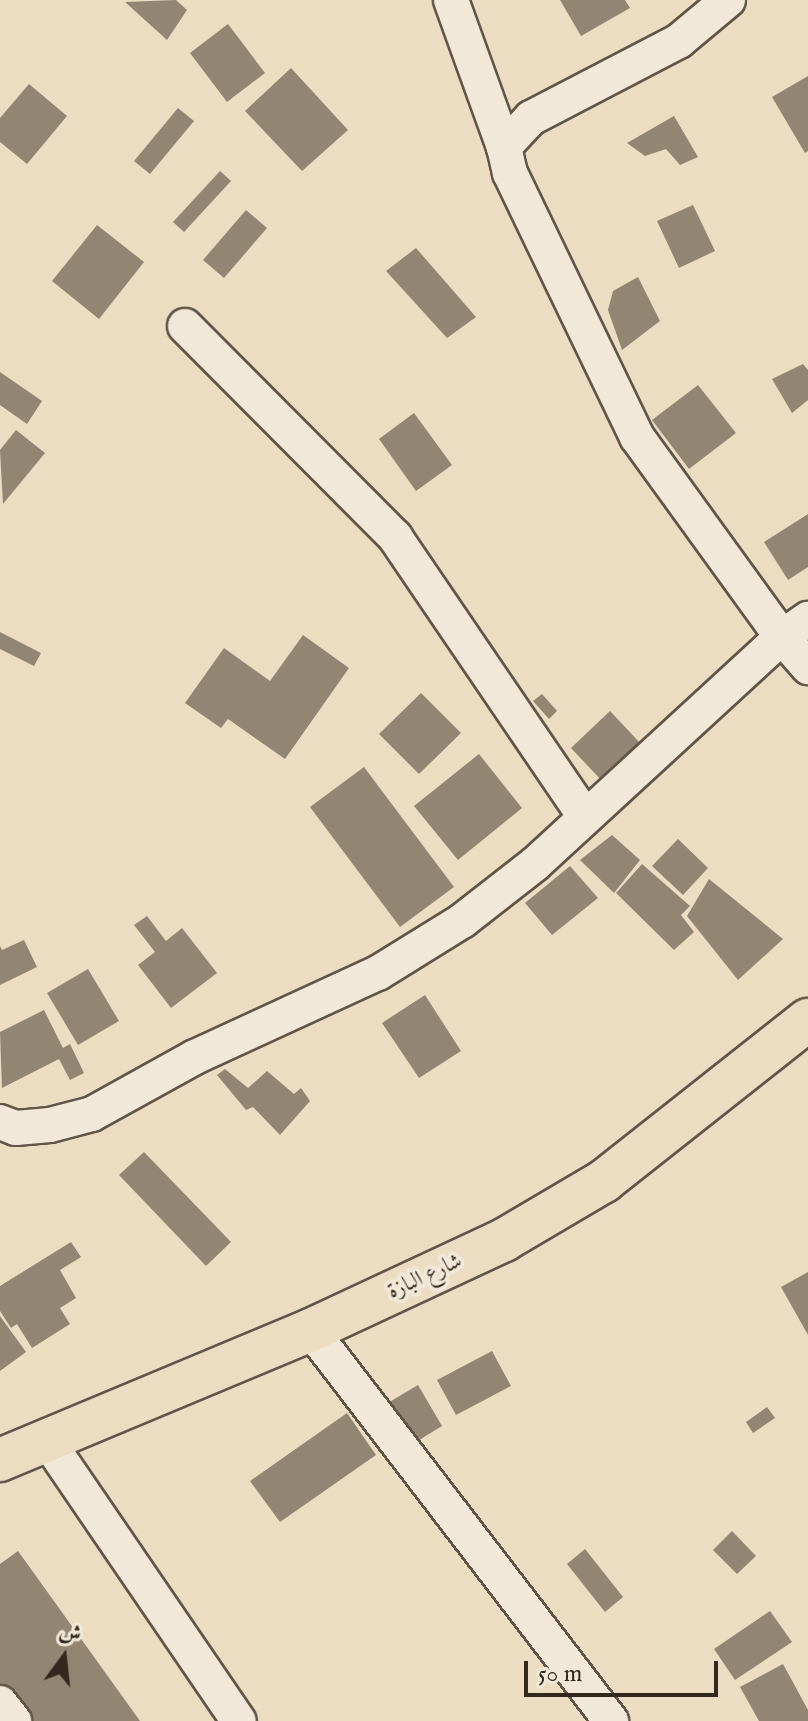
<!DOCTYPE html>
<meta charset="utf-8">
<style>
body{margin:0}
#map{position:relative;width:808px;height:1721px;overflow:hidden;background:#ebdcc2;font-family:"IM FELL English",Amiri,serif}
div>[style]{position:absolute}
.building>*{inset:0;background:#928673}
.roads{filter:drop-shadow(2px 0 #605547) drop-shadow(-2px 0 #605547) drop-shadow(0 2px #605547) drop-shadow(0 -2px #605547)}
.minor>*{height:34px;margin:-17px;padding:0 17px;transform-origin:17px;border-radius:17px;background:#f2e8d7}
.major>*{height:42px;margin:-21px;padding:0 21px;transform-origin:21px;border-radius:21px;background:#ebdcc2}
span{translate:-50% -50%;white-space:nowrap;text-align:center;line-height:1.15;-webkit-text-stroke:8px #f2e8d7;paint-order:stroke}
.street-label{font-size:22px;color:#32281e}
.north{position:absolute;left:24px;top:1617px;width:80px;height:80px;-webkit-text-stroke:6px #f2e8d7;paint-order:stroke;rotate:15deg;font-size:22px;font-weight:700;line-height:32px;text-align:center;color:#32281e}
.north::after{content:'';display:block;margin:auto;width:28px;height:36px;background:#32281e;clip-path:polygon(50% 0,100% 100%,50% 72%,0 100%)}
.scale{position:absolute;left:524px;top:1661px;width:194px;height:36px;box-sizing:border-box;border:4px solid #32281e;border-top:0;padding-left:10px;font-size:24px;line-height:28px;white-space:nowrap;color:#32281e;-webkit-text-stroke:6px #f2e8d7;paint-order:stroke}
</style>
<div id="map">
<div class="building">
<div style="clip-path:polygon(176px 0,187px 10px,167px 40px,125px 2px)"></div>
<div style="clip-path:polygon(560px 0,625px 0,630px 8px,581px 36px)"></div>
<div style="clip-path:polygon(228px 24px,265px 73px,227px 102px,190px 53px)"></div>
<div style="clip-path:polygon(291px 68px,348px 130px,302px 171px,245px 111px)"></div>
<div style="clip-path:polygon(808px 76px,808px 151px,805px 153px,772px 97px)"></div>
<div style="clip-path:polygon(29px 84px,67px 116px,27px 164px,0 142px,0 118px)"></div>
<div style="clip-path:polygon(178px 108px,194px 121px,150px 174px,134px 161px)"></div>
<div style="clip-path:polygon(674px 116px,698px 157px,680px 165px,666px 149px,645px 156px,627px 143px)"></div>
<div style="clip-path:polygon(220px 171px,231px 181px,184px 232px,173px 222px)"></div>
<div style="clip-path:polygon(693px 205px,715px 251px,679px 268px,657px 221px)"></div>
<div style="clip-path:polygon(246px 210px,267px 228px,224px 278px,203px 260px)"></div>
<div style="clip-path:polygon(97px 225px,144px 262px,99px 319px,52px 281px)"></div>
<div style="clip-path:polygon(416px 248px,476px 317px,447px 338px,386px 271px)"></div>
<div style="clip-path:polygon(638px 277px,660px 321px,622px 350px,608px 310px,613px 291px)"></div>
<div style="clip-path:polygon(803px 364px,808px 370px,808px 400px,792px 413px,772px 379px)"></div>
<div style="clip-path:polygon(0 372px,42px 401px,27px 424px,0 405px)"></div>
<div style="clip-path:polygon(698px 385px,736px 433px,689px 469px,652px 420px)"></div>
<div style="clip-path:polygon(414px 413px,452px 465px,416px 491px,379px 439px)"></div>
<div style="clip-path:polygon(16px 430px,45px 453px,3px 504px,0 450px)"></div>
<div style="clip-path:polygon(808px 514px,808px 567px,788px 580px,764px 542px)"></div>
<div style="clip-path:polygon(0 632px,41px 653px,34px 666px,0 649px)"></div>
<div style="clip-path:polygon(303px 635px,349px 668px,285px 759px,228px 719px,221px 728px,185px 703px,224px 648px,270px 681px)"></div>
<div style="clip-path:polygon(421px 693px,461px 733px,419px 774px,379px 734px)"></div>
<div style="clip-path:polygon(542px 694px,557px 711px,549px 719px,533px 701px)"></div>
<div style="clip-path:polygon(610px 711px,641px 744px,602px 781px,571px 748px)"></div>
<div style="clip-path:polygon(479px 754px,522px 808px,458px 860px,414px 806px)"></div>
<div style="clip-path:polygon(364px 767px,454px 887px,400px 927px,310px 807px)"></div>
<div style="clip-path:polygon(612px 835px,640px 860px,614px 893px,580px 860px)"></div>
<div style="clip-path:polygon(678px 839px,708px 868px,683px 895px,652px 866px)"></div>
<div style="clip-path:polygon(642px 864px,690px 906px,681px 915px,694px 932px,674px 950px,616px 893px)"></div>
<div style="clip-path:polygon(570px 866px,598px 898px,552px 935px,525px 903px)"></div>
<div style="clip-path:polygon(709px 879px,783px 939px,738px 980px,687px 916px)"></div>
<div style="clip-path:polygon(147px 916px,166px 941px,182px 928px,217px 973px,171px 1008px,138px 965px,155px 952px,134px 925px)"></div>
<div style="clip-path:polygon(24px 940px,37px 967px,0 985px,0 946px,2px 950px)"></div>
<div style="clip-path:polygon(88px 969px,119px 1021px,78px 1045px,47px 993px)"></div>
<div style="clip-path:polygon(425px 995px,461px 1051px,419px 1078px,382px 1023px)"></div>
<div style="clip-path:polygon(44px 1010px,63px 1048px,70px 1044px,84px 1073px,70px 1080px,59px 1059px,2px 1088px,0 1032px)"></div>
<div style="clip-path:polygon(225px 1069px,248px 1088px,267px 1071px,294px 1094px,301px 1088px,310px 1101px,280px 1135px,253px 1107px,246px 1110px,217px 1075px)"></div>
<div style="clip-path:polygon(144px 1152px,231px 1242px,206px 1266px,119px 1175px)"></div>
<div style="clip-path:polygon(71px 1242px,81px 1257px,60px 1270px,76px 1298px,60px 1308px,70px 1324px,32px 1348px,17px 1324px,11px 1328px,0 1311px,0 1286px)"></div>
<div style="clip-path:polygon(808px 1272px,808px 1335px,781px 1287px)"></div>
<div style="clip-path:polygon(0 1316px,26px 1352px,0 1371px)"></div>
<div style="clip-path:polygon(492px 1351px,511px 1386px,456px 1415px,437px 1380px)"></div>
<div style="clip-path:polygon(418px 1385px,442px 1426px,411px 1445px,386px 1404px)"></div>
<div style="clip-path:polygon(767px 1407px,775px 1418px,753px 1433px,746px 1422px)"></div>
<div style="clip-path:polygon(347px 1413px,376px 1455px,280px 1522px,250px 1481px)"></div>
<div style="clip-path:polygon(732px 1531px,756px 1556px,737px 1574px,713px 1550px)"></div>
<div style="clip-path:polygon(585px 1549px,623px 1597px,605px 1612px,567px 1564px)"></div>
<div style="clip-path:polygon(18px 1551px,140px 1721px,25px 1721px,0 1686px,0 1564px)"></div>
<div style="clip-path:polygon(770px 1611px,792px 1642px,735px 1680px,714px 1649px)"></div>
<div style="clip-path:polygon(783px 1664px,808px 1710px,808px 1721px,759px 1721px,740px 1687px)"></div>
</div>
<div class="roads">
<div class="minor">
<div style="left:451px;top:0;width:156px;rotate:70.2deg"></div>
<div style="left:728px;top:0;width:64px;rotate:140.1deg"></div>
<div style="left:679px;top:41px;width:167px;rotate:152.5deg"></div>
<div style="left:531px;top:118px;width:40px;rotate:133deg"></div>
<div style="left:504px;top:147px;width:27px;rotate:77deg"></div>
<div style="left:510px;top:173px;width:293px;rotate:64.3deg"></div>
<div style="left:637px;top:437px;width:247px;rotate:54.1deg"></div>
<div style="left:782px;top:637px;width:32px;rotate:-35deg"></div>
<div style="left:185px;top:326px;width:298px;rotate:45.1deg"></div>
<div style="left:395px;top:537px;width:338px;rotate:55.8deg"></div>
<div style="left:0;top:1122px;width:17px;rotate:21deg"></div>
<div style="left:16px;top:1128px;width:34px;rotate:-5deg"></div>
<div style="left:50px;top:1125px;width:43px;rotate:-14.7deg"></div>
<div style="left:92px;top:1114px;width:118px;rotate:-29deg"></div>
<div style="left:195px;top:1057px;width:201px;rotate:-24.7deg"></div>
<div style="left:378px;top:973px;width:99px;rotate:-31.8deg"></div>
<div style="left:462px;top:921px;width:93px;rotate:-38deg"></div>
<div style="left:535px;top:864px;width:335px;rotate:-42.6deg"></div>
<div style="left:782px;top:637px;width:40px;rotate:49deg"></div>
<div style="left:311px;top:1330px;width:493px;rotate:52.5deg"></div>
<div style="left:47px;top:1440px;width:340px;rotate:55.7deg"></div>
<div style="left:0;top:1703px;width:23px;rotate:52deg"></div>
</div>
<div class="major">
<div style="left:0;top:1460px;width:337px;rotate:-22.7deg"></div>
<div style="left:311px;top:1330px;width:213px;rotate:-25deg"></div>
<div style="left:504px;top:1240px;width:116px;rotate:-30.5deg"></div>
<div style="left:604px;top:1181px;width:260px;rotate:-38.3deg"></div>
</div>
</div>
<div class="street-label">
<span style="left:425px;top:1277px;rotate:-25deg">شارع البازة</span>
</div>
<div class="north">ش</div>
<div class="scale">50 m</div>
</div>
